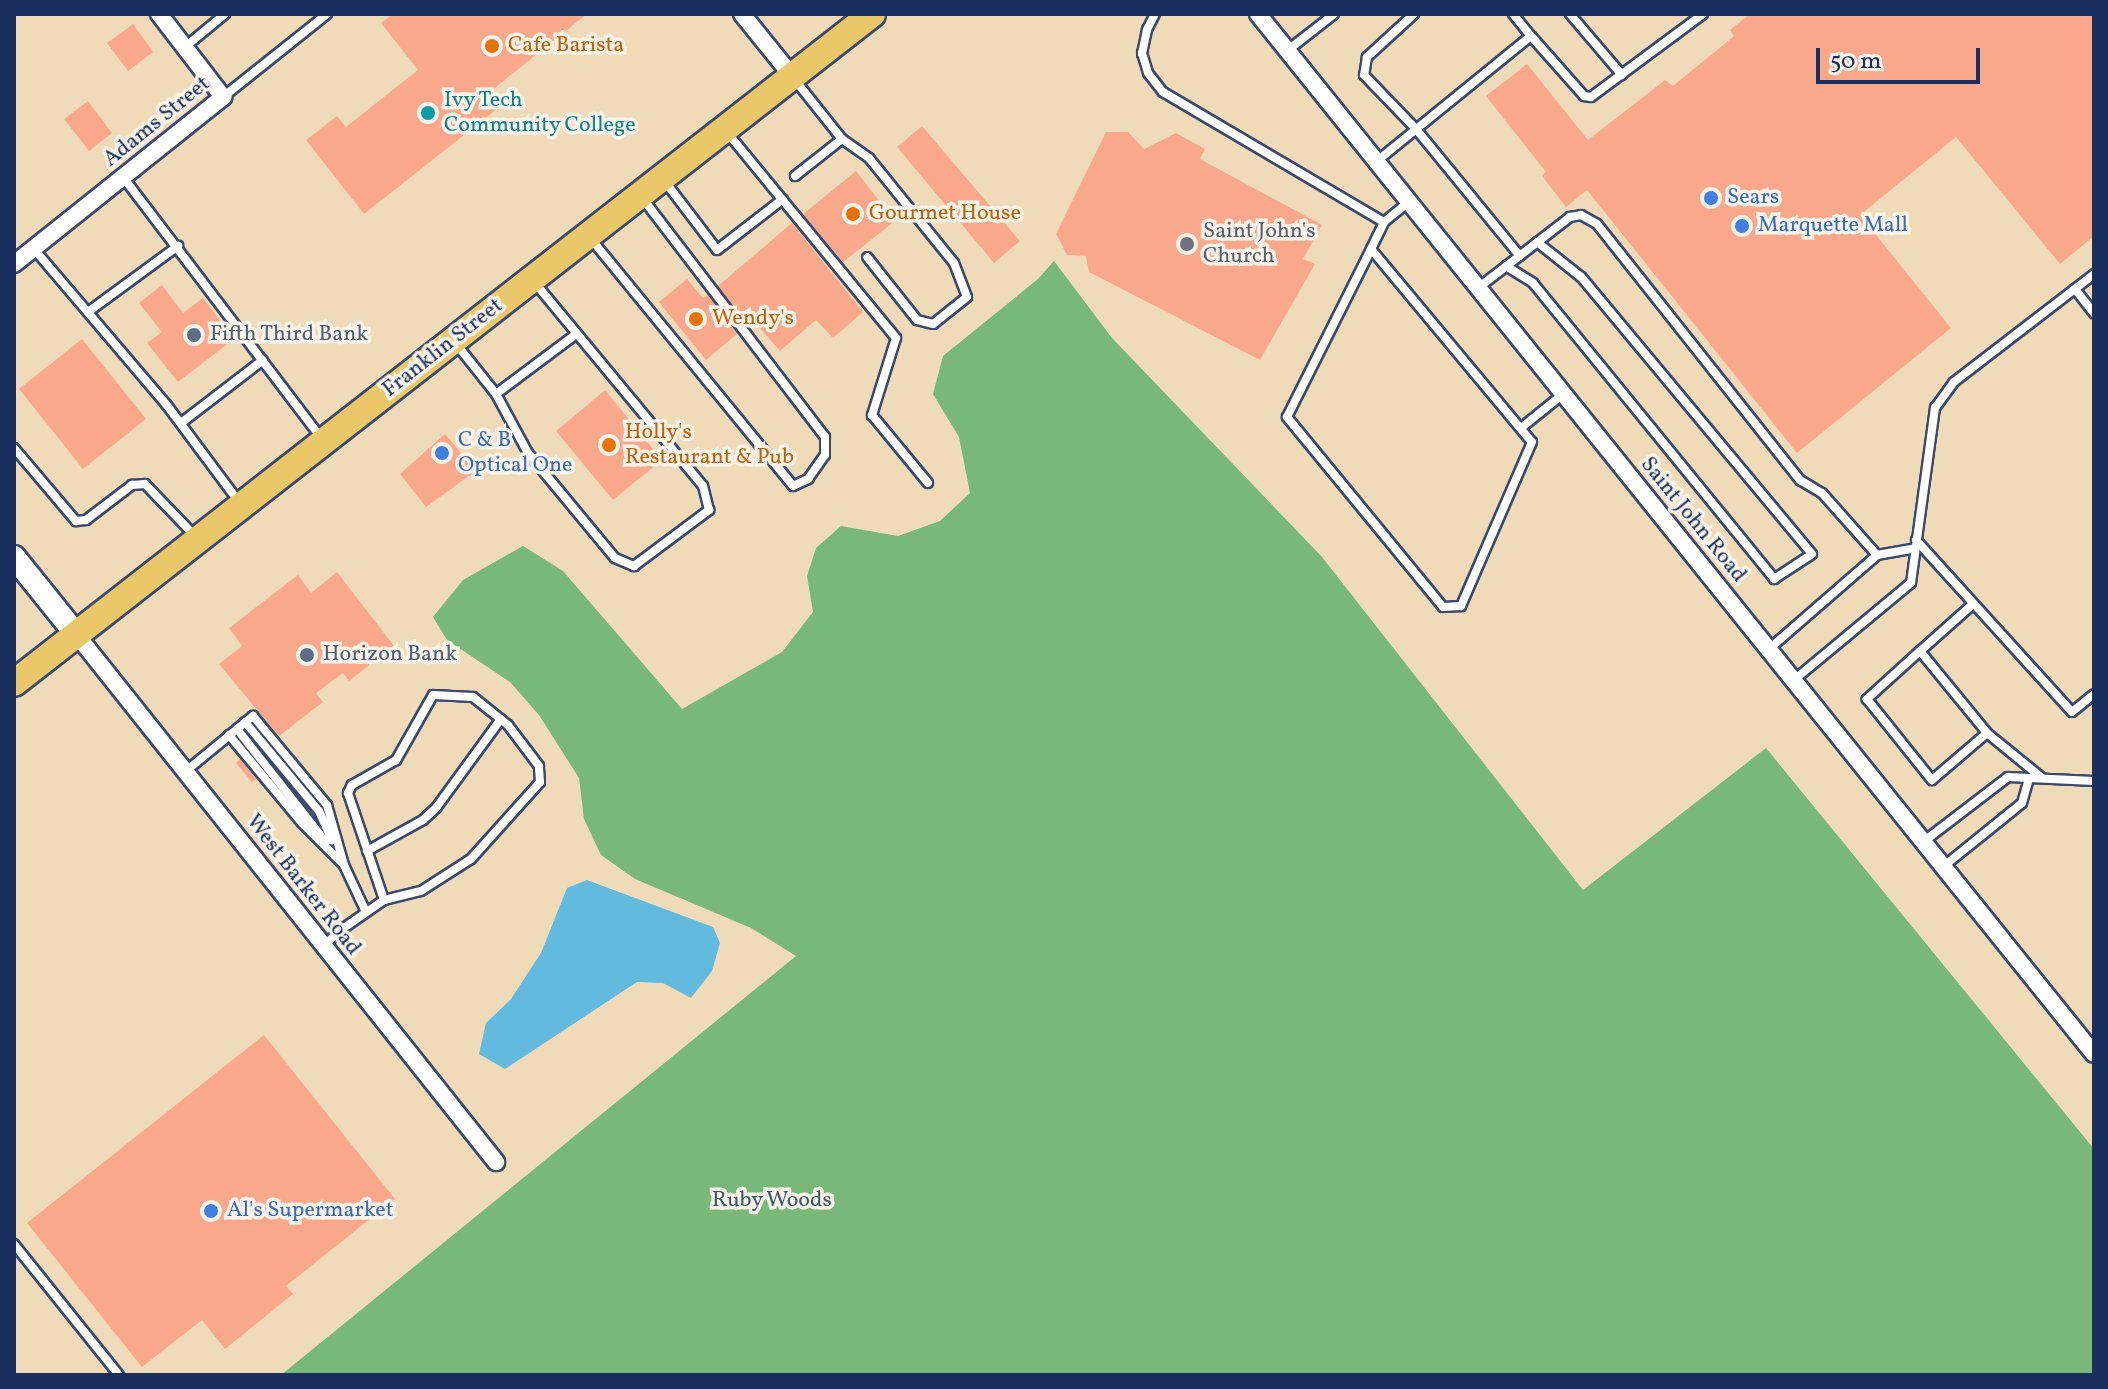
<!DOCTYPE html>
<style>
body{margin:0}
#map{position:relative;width:2108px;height:1389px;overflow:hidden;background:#f0dbb9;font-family:Vollkorn,serif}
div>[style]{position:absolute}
.forest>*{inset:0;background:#78b879}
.water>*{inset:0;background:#62badf}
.building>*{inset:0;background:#faa88c}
.roads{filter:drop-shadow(2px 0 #3b496c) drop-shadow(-2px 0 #3b496c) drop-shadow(0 2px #3b496c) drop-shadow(0 -2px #3b496c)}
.service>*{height:8px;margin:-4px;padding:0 4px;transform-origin:4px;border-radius:4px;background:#fff}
.minor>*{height:16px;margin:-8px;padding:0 8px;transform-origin:8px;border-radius:8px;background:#fff}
.tertiary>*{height:22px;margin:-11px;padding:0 11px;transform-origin:11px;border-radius:11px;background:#fff}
.primary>*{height:26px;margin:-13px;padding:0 13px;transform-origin:13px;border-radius:13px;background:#eac769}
.dots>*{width:22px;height:22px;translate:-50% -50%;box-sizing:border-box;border:4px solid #f7f3e8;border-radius:50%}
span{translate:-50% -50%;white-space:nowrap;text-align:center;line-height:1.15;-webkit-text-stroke:7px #f7f3e8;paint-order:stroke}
.food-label{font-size:22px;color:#c56008}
.left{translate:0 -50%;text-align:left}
.culture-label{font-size:22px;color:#0d838f}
.street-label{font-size:22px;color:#1b2f5e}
.shop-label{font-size:22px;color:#366cbe}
.worship-label{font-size:22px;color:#5b616d}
.service-label{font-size:22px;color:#4e5e75}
.park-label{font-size:22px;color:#3a596a}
.frame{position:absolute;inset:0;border:16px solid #1b2f5e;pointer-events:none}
.scale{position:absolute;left:1816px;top:48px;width:164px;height:36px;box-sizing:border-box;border:4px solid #1b2f5e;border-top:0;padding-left:10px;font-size:24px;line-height:28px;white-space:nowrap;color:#1b2f5e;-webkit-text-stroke:6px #f7f3e8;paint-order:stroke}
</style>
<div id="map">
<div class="forest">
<div style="clip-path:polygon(1054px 261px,1112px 338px,1322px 557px,1583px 890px,1766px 748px,2094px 1149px,2094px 1375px,281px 1375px,796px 956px,751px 928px,635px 879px,601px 855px,584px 819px,579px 778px,539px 715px,510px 682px,447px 640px,433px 617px,463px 580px,523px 546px,563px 571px,682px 709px,782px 652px,813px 612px,807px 576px,816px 548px,841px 526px,898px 536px,940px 521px,970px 493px,959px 437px,933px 394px,943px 356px,1038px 279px)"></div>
</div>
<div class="water">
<div style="clip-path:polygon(587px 880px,713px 927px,720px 943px,712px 971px,691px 998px,663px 983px,637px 982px,505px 1069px,479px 1054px,486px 1023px,511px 999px,541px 953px,567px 888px)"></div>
</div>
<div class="building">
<div style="clip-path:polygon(393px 14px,587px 14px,486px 95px,497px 109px,364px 214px,306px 140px,337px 116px,346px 127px,418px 70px,381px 23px)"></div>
<div style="clip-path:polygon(1750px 14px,2094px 14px,2094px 236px,2060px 264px,1956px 137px,1860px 215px,1951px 328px,1797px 453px,1587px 190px,1566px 207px,1542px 176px,1546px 172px,1486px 96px,1527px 64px,1588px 140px,1665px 80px,1673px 86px,1734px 36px,1730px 30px)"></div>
<div style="clip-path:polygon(133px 24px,153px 52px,128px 71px,107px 43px)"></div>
<div style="clip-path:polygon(88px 101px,112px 133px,89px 151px,64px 119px)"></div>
<div style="clip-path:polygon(922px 126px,1020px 241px,994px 263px,897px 147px)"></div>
<div style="clip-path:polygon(1106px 132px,1128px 132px,1144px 149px,1176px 133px,1205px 149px,1200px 159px,1322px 225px,1303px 259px,1315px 264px,1260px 360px,1089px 272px,1086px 256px,1067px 255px,1056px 234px)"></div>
<div style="clip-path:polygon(856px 171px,895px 221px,843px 262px,803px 214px)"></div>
<div style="clip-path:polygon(792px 223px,863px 312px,833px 338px,816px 320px,780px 351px,754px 321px,748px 325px,718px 286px)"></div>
<div style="clip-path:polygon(687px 279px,703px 298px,708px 295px,737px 334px,706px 360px,659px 302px)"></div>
<div style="clip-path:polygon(162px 285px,183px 313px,203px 298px,234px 339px,178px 382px,147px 343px,162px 332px,139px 303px)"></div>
<div style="clip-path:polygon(82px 339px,146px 419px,83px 469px,19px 389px)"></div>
<div style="clip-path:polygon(605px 390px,662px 460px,613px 500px,556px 431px)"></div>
<div style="clip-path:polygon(445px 434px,476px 471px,426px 507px,400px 474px)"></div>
<div style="clip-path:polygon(337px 572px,394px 646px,349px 681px,343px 673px,316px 693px,323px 702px,279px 736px,219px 664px,242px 646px,229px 628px,298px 575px,311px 593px)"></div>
<div style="clip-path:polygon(240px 759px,256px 779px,252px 782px,236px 763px)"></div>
<div style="clip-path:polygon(264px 1035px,395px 1199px,286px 1286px,293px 1294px,225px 1349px,202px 1320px,142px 1367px,27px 1223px)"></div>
</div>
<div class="roads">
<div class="service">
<div style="left:1155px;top:14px;width:18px;rotate:117deg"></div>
<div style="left:1147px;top:30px;width:24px;rotate:102deg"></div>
<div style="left:1142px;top:53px;width:21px;rotate:73deg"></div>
<div style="left:1148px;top:73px;width:24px;rotate:52deg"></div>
<div style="left:1163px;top:92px;width:256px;rotate:30.5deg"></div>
<div style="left:1414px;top:14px;width:64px;rotate:137.5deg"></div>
<div style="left:1367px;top:57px;width:18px;rotate:99deg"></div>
<div style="left:1364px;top:75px;width:75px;rotate:46.1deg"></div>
<div style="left:1416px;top:129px;width:164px;rotate:50.7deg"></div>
<div style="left:1513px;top:14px;width:28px;rotate:51deg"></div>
<div style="left:1570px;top:14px;width:80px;rotate:49.6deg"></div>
<div style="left:185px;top:47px;width:52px;rotate:-39.5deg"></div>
<div style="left:1288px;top:50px;width:58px;rotate:-38deg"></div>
<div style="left:795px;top:80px;width:75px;rotate:51.5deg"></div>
<div style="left:842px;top:139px;width:33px;rotate:35deg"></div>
<div style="left:869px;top:158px;width:135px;rotate:51deg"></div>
<div style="left:954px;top:263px;width:36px;rotate:69deg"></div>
<div style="left:967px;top:297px;width:43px;rotate:141.5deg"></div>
<div style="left:933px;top:324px;width:16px;rotate:-166deg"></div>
<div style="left:917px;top:320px;width:80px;rotate:-128.4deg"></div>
<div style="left:223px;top:97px;width:133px;rotate:-38.6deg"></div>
<div style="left:726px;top:131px;width:268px;rotate:50.6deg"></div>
<div style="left:896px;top:338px;width:81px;rotate:107.3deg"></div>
<div style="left:872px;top:415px;width:88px;rotate:50.5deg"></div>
<div style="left:1377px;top:161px;width:198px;rotate:-39.1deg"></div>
<div style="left:1531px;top:36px;width:80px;rotate:48.5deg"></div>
<div style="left:1584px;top:96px;width:7px;rotate:8deg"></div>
<div style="left:1591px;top:97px;width:139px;rotate:-36.5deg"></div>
<div style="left:795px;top:176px;width:60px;rotate:-38.2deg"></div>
<div style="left:123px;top:177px;width:326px;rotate:52.8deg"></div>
<div style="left:663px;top:179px;width:89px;rotate:52.7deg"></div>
<div style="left:717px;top:250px;width:83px;rotate:-37.7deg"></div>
<div style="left:591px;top:239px;width:319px;rotate:50.7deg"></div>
<div style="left:793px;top:486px;width:17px;rotate:-25deg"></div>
<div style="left:808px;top:479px;width:29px;rotate:-55deg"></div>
<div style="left:825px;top:455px;width:18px;rotate:-90deg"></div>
<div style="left:825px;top:437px;width:303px;rotate:-127.4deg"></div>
<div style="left:34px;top:249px;width:204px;rotate:49.6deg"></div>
<div style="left:166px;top:404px;width:122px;rotate:53.3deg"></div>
<div style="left:1371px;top:249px;width:251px;rotate:50.2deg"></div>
<div style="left:1532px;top:442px;width:179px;rotate:113.4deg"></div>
<div style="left:1461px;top:606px;width:18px;rotate:177deg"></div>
<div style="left:1443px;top:607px;width:246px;rotate:-129.4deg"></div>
<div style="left:1287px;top:417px;width:188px;rotate:-63.4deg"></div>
<div style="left:1371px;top:249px;width:30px;rotate:-64deg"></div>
<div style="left:1384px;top:222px;width:32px;rotate:-39deg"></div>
<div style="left:1506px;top:266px;width:32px;rotate:32deg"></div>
<div style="left:1533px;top:283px;width:382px;rotate:50.8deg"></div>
<div style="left:1774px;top:579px;width:45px;rotate:-33.3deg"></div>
<div style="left:1812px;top:554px;width:361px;rotate:-129.8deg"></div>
<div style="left:1581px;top:277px;width:56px;rotate:-141.5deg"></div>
<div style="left:1478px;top:288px;width:116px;rotate:-37.7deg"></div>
<div style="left:1570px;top:217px;width:11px;rotate:-10deg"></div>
<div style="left:1581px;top:215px;width:18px;rotate:29deg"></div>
<div style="left:1597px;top:224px;width:327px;rotate:51.6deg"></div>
<div style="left:1800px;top:480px;width:26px;rotate:31deg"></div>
<div style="left:1822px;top:493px;width:83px;rotate:48.4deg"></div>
<div style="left:2075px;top:289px;width:31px;rotate:52deg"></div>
<div style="left:88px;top:312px;width:112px;rotate:-36.3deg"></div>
<div style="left:457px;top:345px;width:63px;rotate:51.5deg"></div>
<div style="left:496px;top:394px;width:67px;rotate:61.5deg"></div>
<div style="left:528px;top:453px;width:136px;rotate:50.4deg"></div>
<div style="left:615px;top:558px;width:21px;rotate:23deg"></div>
<div style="left:634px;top:566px;width:94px;rotate:-36.7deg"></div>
<div style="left:709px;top:510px;width:25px;rotate:-104deg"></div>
<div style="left:703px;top:486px;width:264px;rotate:-129.6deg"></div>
<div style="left:496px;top:394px;width:99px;rotate:-36.8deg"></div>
<div style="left:181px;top:423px;width:103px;rotate:-37.5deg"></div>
<div style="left:1521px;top:428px;width:54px;rotate:-39deg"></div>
<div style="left:14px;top:448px;width:96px;rotate:49.7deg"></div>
<div style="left:76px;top:521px;width:10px;rotate:-6deg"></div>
<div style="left:86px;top:520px;width:58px;rotate:-37.3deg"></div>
<div style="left:132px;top:485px;width:13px;rotate:-4deg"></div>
<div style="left:145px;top:484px;width:71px;rotate:46.1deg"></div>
<div style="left:1916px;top:540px;width:232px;rotate:47.8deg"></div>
<div style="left:2072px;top:712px;width:28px;rotate:-39deg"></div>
<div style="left:1973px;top:604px;width:71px;rotate:138.4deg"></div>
<div style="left:1920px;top:651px;width:106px;rotate:50.7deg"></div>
<div style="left:1987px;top:733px;width:71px;rotate:39.3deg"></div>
<div style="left:1769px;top:649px;width:143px;rotate:-41deg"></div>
<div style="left:1877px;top:555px;width:39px;rotate:-10deg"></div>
<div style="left:1920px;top:651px;width:72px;rotate:137.8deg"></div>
<div style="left:1867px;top:699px;width:104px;rotate:51.3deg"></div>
<div style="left:1932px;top:780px;width:72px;rotate:-40.5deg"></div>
<div style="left:1794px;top:680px;width:152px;rotate:-39.7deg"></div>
<div style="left:1911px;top:583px;width:177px;rotate:-82.2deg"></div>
<div style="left:1935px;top:408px;width:32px;rotate:-54deg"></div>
<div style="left:1954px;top:382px;width:177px;rotate:-37.6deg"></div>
<div style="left:245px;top:722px;width:116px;rotate:50.3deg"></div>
<div style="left:319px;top:811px;width:32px;rotate:66deg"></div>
<div style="left:237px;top:729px;width:144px;rotate:51.8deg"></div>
<div style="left:229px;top:735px;width:114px;rotate:50.3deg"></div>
<div style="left:302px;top:823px;width:58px;rotate:45deg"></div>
<div style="left:186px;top:771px;width:87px;rotate:-39.4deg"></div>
<div style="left:253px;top:716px;width:116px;rotate:50.3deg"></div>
<div style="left:327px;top:805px;width:62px;rotate:74.2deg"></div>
<div style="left:1923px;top:842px;width:107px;rotate:-37.4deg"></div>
<div style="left:2008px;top:777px;width:86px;rotate:2.7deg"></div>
<div style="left:367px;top:851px;width:64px;rotate:-29deg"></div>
<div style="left:423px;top:820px;width:18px;rotate:-43deg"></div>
<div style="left:436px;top:808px;width:110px;rotate:-53.9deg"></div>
<div style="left:343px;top:863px;width:54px;rotate:64.9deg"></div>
<div style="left:1944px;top:866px;width:100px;rotate:-38.9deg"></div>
<div style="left:2022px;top:803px;width:26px;rotate:-74deg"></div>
<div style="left:324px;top:946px;width:20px;rotate:-45deg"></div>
<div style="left:338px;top:932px;width:56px;rotate:-34.8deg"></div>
<div style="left:384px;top:900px;width:38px;rotate:-14deg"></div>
<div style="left:421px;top:891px;width:59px;rotate:-32.6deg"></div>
<div style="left:471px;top:859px;width:103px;rotate:-48.1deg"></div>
<div style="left:540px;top:782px;width:16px;rotate:-94deg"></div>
<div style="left:539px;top:766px;width:51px;rotate:-127.1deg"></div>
<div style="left:508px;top:725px;width:45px;rotate:-141.3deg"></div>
<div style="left:473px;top:697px;width:40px;rotate:-177.1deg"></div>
<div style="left:433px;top:695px;width:75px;rotate:119.6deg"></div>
<div style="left:396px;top:760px;width:51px;rotate:150.4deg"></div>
<div style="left:352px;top:785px;width:9px;rotate:117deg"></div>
<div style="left:348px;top:793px;width:113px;rotate:71.4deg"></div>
<div style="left:14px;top:1244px;width:168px;rotate:51.3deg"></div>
</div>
<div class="minor">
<div style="left:742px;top:14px;width:80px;rotate:51.1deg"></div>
<div style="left:1258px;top:14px;width:1334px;rotate:51.21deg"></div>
<div style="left:14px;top:264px;width:268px;rotate:-38.6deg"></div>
<div style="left:223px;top:97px;width:105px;rotate:-127.6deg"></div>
<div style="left:76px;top:634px;width:675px;rotate:51.5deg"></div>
</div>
<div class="tertiary">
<div style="left:14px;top:557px;width:99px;rotate:51.2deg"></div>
</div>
<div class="primary">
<div style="left:14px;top:683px;width:1088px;rotate:-37.94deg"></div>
</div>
</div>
<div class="dots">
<div style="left:492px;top:46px;background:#e8710a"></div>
<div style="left:428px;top:113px;background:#0f9aa8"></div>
<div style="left:1711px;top:198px;background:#3f7fe0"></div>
<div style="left:853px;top:214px;background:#e8710a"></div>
<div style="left:1742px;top:226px;background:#3f7fe0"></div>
<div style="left:1187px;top:244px;background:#6b7280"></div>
<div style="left:696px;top:319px;background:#e8710a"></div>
<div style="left:194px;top:335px;background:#5c6f8a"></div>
<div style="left:609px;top:445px;background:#e8710a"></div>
<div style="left:442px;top:453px;background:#3f7fe0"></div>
<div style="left:307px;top:655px;background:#5c6f8a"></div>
<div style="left:211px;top:1211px;background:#3f7fe0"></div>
</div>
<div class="food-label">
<span class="left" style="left:508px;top:46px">Cafe Barista</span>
<span class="left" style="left:869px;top:214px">Gourmet House</span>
<span class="left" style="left:712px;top:319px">Wendy's</span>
<span class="left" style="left:625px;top:445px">Holly's<br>Restaurant &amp; Pub</span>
</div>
<div class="culture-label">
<span class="left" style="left:444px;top:113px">Ivy Tech<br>Community College</span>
</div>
<div class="street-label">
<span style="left:157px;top:122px;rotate:-39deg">Adams Street</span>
<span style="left:443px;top:348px;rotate:-38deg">Franklin Street</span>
<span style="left:1693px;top:520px;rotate:51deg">Saint John Road</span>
<span style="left:303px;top:885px;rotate:52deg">West Barker Road</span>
</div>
<div class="shop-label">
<span class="left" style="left:1727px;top:198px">Sears</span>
<span class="left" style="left:1758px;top:226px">Marquette Mall</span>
<span class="left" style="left:458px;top:453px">C &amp; B<br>Optical One</span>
<span class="left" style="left:227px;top:1211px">Al's Supermarket</span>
</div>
<div class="worship-label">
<span class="left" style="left:1203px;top:244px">Saint John's<br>Church</span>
</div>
<div class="service-label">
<span class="left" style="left:210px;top:335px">Fifth Third Bank</span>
<span class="left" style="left:323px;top:655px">Horizon Bank</span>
</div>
<div class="park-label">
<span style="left:772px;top:1201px">Ruby Woods</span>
</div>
<div class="frame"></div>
<div class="scale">50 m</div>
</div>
